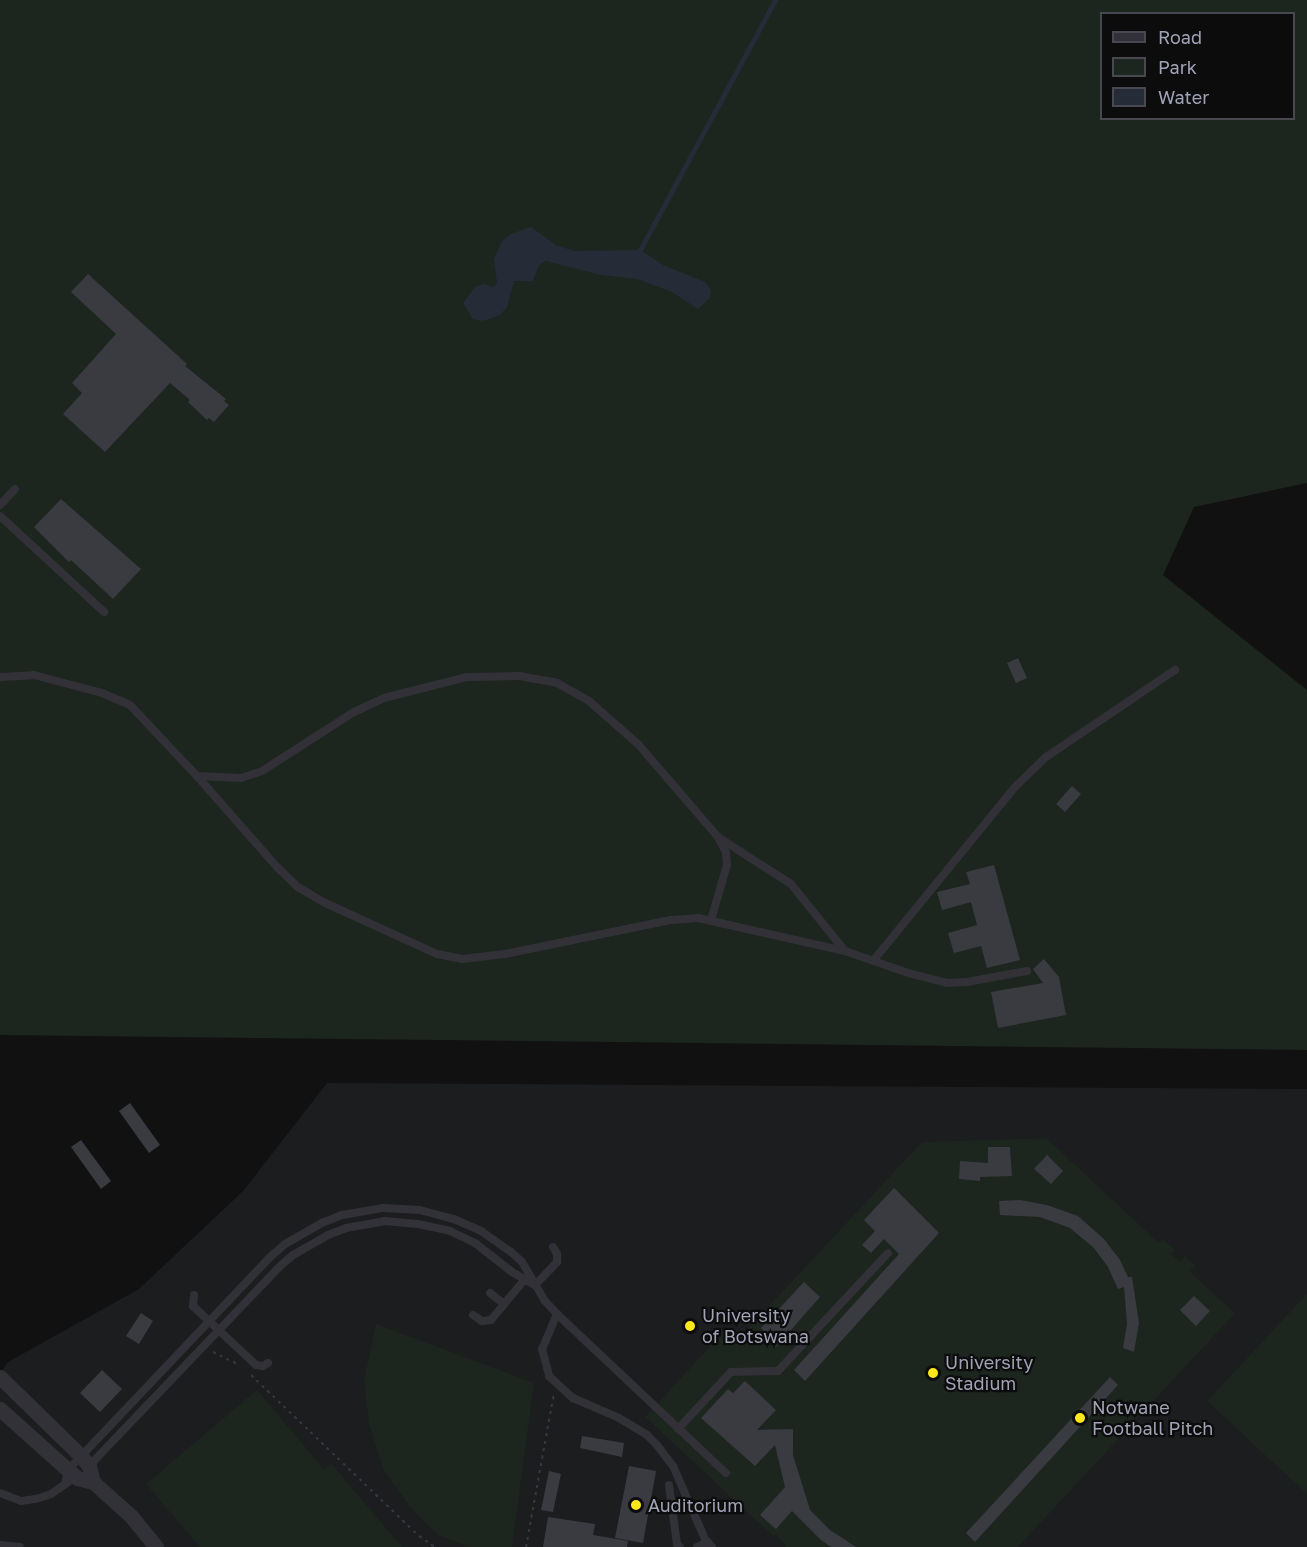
<!DOCTYPE html>
<style>
body{margin:0}
#map{position:relative;width:1307px;height:1547px;overflow:hidden;background:#111112;font-family:"Golos Text",sans-serif}
div>[style]{position:absolute}
.built>*{inset:0;background:#1c1d1f}
.green>*{inset:0;background:#1d251f}
.water>*{inset:0;background:#262c37}
.stream>*{height:4.5px;margin:-2.25px;padding:0 2.25px;transform-origin:2.25px;border-radius:2.25px;background:#262c37}
.building>*{inset:0;background:#3a3a41}
.path>*{height:2px;margin-top:-1px;transform-origin:0;background:repeating-linear-gradient(90deg,#37383f 0 3px,transparent 0 7.5px)}
.service>*{height:8px;margin:-4px;padding:0 4px;transform-origin:4px;border-radius:4px;background:#323138}
.minor>*{height:15px;margin:-7.5px;padding:0 7.5px;transform-origin:7.5px;border-radius:7.5px;background:#323138}
.dots>*{width:16px;height:16px;translate:-50% -50%;box-sizing:border-box;border:3px solid #0c0c0d;border-radius:50%}
span{translate:-50% -50%;white-space:nowrap;text-align:center;line-height:1.15;-webkit-text-stroke:4.5px #0c0c0d;paint-order:stroke}
.poi-label{font-size:18px;color:#a0a2b5}
.left{translate:0 -50%;text-align:left}
.legend{position:absolute;left:1100px;top:12px;width:195px;height:108px;box-sizing:border-box;background:#0c0c0d;border:2px solid #474850;margin:0;padding:8px 10px;list-style:none;font-size:18px;color:#a0a2b5}
.legend li{display:flex;align-items:center;gap:12px;height:30px}
.legend b{width:30px;border:2px solid #474850}
</style>
<div id="map">
<div class="built">
<div style="clip-path:polygon(327px 1083px,1307px 1089px,1307px 1547px,0 1547px,0 1373px,8px 1362px,139px 1289px,244px 1190px)"></div>
</div>
<div class="green">
<div style="clip-path:polygon(evenodd,0 0,1307px 0,1307px 483px,1194px 507px,1163px 575px,1307px 690px,1307px 1050px,0 1035px,0 0,1102px 14px,1294px 14px,1294px 118px,1102px 118px,1102px 14px)"></div>
<div style="clip-path:polygon(1046px 1138px,1159px 1243px,1163px 1239px,1175px 1250px,1171px 1254px,1180px 1262px,1185px 1256px,1195px 1266px,1190px 1272px,1235px 1313px,1018px 1547px,786px 1547px,776px 1534px,773px 1536px,645px 1417px,728px 1327px,740px 1337px,922px 1142px)"></div>
<div style="clip-path:polygon(1307px 1294px,1307px 1494px,1207px 1401px)"></div>
<div style="clip-path:polygon(376px 1324px,534px 1383px,512px 1547px,469px 1547px,438px 1535px,414px 1512px,384px 1471px,369px 1424px,364px 1380px)"></div>
<div style="clip-path:polygon(257px 1390px,324px 1469px,331px 1463px,402px 1547px,200px 1547px,146px 1484px)"></div>
</div>
<div class="water">
<div style="clip-path:polygon(531px 227px,556px 245px,574px 251px,640px 250px,663px 265px,705px 282px,711px 290px,710px 298px,698px 309px,672px 292px,637px 279px,601px 275px,546px 261px,539px 265px,533px 281px,514px 281px,507px 307px,500px 315px,483px 321px,473px 319px,463px 303px,475px 287px,483px 284px,494px 287px,497px 283px,494px 259px,502px 241px,511px 234px)"></div>
</div>
<div class="stream">
<div style="left:640px;top:250px;width:284px;rotate:-61.6deg"></div>
</div>
<div class="building">
<div style="clip-path:polygon(88px 274px,187px 364px,185px 366px,226px 399px,224px 401px,229px 405px,214px 422px,209px 418px,207px 420px,188px 402px,190px 400px,170px 383px,105px 452px,63px 414px,82px 393px,72px 383px,116px 334px,71px 292px)"></div>
<div style="clip-path:polygon(61px 499px,141px 569px,113px 599px,71px 560px,69px 562px,34px 527px)"></div>
<div style="clip-path:polygon(1018px 658px,1027px 678px,1016px 683px,1007px 663px)"></div>
<div style="clip-path:polygon(1072px 786px,1081px 794px,1065px 812px,1056px 804px)"></div>
<div style="clip-path:polygon(994px 865px,1020px 960px,987px 968px,981px 946px,954px 953px,948px 933px,977px 925px,971px 902px,942px 910px,937px 892px,970px 884px,966px 872px)"></div>
<div style="clip-path:polygon(1044px 959px,1059px 977px,1066px 1015px,998px 1028px,991px 992px,1043px 983px,1033px 969px)"></div>
<div style="clip-path:polygon(130px 1103px,160px 1145px,149px 1153px,119px 1111px)"></div>
<div style="clip-path:polygon(81px 1140px,111px 1181px,101px 1189px,71px 1147px)"></div>
<div style="clip-path:polygon(988px 1147px,1010px 1147px,1012px 1176px,980px 1177px,980px 1181px,959px 1179px,960px 1161px,988px 1163px)"></div>
<div style="clip-path:polygon(1047px 1155px,1063px 1171px,1051px 1184px,1034px 1169px)"></div>
<div style="clip-path:polygon(894px 1188px,939px 1233px,805px 1381px,794px 1370px,899px 1254px,884px 1239px,871px 1253px,862px 1245px,875px 1231px,864px 1220px)"></div>
<div style="clip-path:polygon(1020px 1200px,1047px 1205px,1078px 1216px,1104px 1239px,1120px 1260px,1128px 1277px,1132px 1277px,1139px 1323px,1134px 1352px,1123px 1348px,1127px 1324px,1124px 1287px,1118px 1289px,1108px 1267px,1094px 1248px,1070px 1228px,1040px 1217px,1000px 1215px,999px 1201px)"></div>
<div style="clip-path:polygon(804px 1282px,820px 1297px,776px 1347px,761px 1333px,763px 1330px,761px 1328px)"></div>
<div style="clip-path:polygon(1194px 1296px,1210px 1311px,1196px 1326px,1180px 1310px)"></div>
<div style="clip-path:polygon(141px 1313px,153px 1321px,139px 1344px,126px 1336px)"></div>
<div style="clip-path:polygon(102px 1370px,122px 1389px,100px 1412px,80px 1393px)"></div>
<div style="clip-path:polygon(1110px 1377px,1118px 1385px,975px 1542px,966px 1533px)"></div>
<div style="clip-path:polygon(745px 1381px,776px 1410px,757px 1430px,793px 1429px,793px 1455px,810px 1510px,830px 1530px,856px 1547px,831px 1547px,821px 1540px,792px 1511px,776px 1529px,760px 1515px,785px 1487px,775px 1445px,755px 1466px,701px 1418px,728px 1389px,733px 1393px)"></div>
<div style="clip-path:polygon(582px 1436px,624px 1443px,622px 1457px,580px 1448px)"></div>
<div style="clip-path:polygon(629px 1466px,656px 1471px,643px 1543px,615px 1538px)"></div>
<div style="clip-path:polygon(549px 1471px,561px 1474px,553px 1512px,541px 1510px)"></div>
<div style="clip-path:polygon(548px 1517px,595px 1524px,593px 1535px,628px 1541px,627px 1547px,543px 1547px)"></div>
</div>
<div class="path">
<div style="left:213px;top:1352px;width:28px;rotate:26deg"></div>
<div style="left:251px;top:1375px;width:233px;rotate:43.8deg"></div>
<div style="left:419px;top:1536px;width:19px;rotate:35deg"></div>
<div style="left:526px;top:1547px;width:157px;rotate:-79.7deg"></div>
</div>
<div class="service">
<div style="left:0;top:505px;width:22px;rotate:-47deg"></div>
<div style="left:0;top:516px;width:142px;rotate:42.7deg"></div>
<div style="left:0;top:677px;width:34px;rotate:-3deg"></div>
<div style="left:34px;top:675px;width:70px;rotate:14.8deg"></div>
<div style="left:102px;top:693px;width:30px;rotate:23deg"></div>
<div style="left:130px;top:705px;width:98px;rotate:46.7deg"></div>
<div style="left:197px;top:776px;width:121px;rotate:48.7deg"></div>
<div style="left:277px;top:867px;width:29px;rotate:44deg"></div>
<div style="left:298px;top:887px;width:29px;rotate:31deg"></div>
<div style="left:323px;top:902px;width:125px;rotate:24.5deg"></div>
<div style="left:437px;top:954px;width:25px;rotate:11deg"></div>
<div style="left:462px;top:959px;width:43px;rotate:-6.6deg"></div>
<div style="left:505px;top:954px;width:169px;rotate:-11.6deg"></div>
<div style="left:671px;top:920px;width:27px;rotate:-4deg"></div>
<div style="left:698px;top:918px;width:151px;rotate:12.7deg"></div>
<div style="left:845px;top:951px;width:67px;rotate:19.2deg"></div>
<div style="left:908px;top:973px;width:40px;rotate:14.4deg"></div>
<div style="left:947px;top:983px;width:20px;rotate:-3deg"></div>
<div style="left:967px;top:982px;width:61px;rotate:-10.4deg"></div>
<div style="left:197px;top:776px;width:44px;rotate:2.6deg"></div>
<div style="left:241px;top:778px;width:22px;rotate:-18deg"></div>
<div style="left:262px;top:771px;width:109px;rotate:-32.7deg"></div>
<div style="left:354px;top:712px;width:33px;rotate:-25deg"></div>
<div style="left:384px;top:698px;width:86px;rotate:-14.2deg"></div>
<div style="left:467px;top:677px;width:52px;rotate:-1.1deg"></div>
<div style="left:519px;top:676px;width:39px;rotate:10deg"></div>
<div style="left:557px;top:683px;width:37px;rotate:29deg"></div>
<div style="left:589px;top:701px;width:65px;rotate:41.3deg"></div>
<div style="left:638px;top:744px;width:123px;rotate:49.3deg"></div>
<div style="left:718px;top:837px;width:18px;rotate:63deg"></div>
<div style="left:726px;top:853px;width:12px;rotate:85deg"></div>
<div style="left:727px;top:865px;width:57px;rotate:106.2deg"></div>
<div style="left:718px;top:837px;width:87px;rotate:32.8deg"></div>
<div style="left:791px;top:884px;width:86px;rotate:51.1deg"></div>
<div style="left:873px;top:961px;width:223px;rotate:-50.8deg"></div>
<div style="left:1014px;top:788px;width:45px;rotate:-44.1deg"></div>
<div style="left:1046px;top:757px;width:156px;rotate:-34deg"></div>
<div style="left:535px;top:1285px;width:32px;rotate:-46deg"></div>
<div style="left:557px;top:1262px;width:8px;rotate:-90deg"></div>
<div style="left:557px;top:1254px;width:8px;rotate:-120deg"></div>
<div style="left:490px;top:1293px;width:18px;rotate:38deg"></div>
<div style="left:194px;top:1295px;width:11px;rotate:95deg"></div>
<div style="left:193px;top:1306px;width:86px;rotate:43.1deg"></div>
<div style="left:256px;top:1365px;width:7px;rotate:8deg"></div>
<div style="left:263px;top:1366px;width:6px;rotate:-31deg"></div>
<div style="left:557px;top:1314px;width:38px;rotate:113deg"></div>
<div style="left:542px;top:1349px;width:28px;rotate:75deg"></div>
<div style="left:549px;top:1376px;width:33px;rotate:43deg"></div>
<div style="left:573px;top:1398px;width:50px;rotate:23.5deg"></div>
<div style="left:619px;top:1418px;width:33px;rotate:31deg"></div>
<div style="left:647px;top:1435px;width:14px;rotate:45deg"></div>
<div style="left:657px;top:1445px;width:26px;rotate:53deg"></div>
<div style="left:673px;top:1466px;width:80px;rotate:66.3deg"></div>
<div style="left:705px;top:1539px;width:11px;rotate:49deg"></div>
<div style="left:473px;top:1315px;width:11px;rotate:34deg"></div>
<div style="left:482px;top:1321px;width:9px;rotate:-6deg"></div>
<div style="left:491px;top:1320px;width:53px;rotate:-50.3deg"></div>
<div style="left:678px;top:1429px;width:78px;rotate:-47.1deg"></div>
<div style="left:731px;top:1372px;width:47px;rotate:-1.2deg"></div>
<div style="left:778px;top:1371px;width:161px;rotate:-47deg"></div>
<div style="left:89px;top:1466px;width:274px;rotate:-46.3deg"></div>
<div style="left:278px;top:1268px;width:20px;rotate:-41deg"></div>
<div style="left:293px;top:1255px;width:40px;rotate:-29.7deg"></div>
<div style="left:328px;top:1235px;width:19px;rotate:-21deg"></div>
<div style="left:346px;top:1228px;width:39px;rotate:-10deg"></div>
<div style="left:384px;top:1221px;width:34px;rotate:5deg"></div>
<div style="left:418px;top:1224px;width:33px;rotate:12deg"></div>
<div style="left:450px;top:1231px;width:28px;rotate:26deg"></div>
<div style="left:475px;top:1243px;width:47px;rotate:38.1deg"></div>
<div style="left:512px;top:1272px;width:24px;rotate:30deg"></div>
<div style="left:65px;top:1484px;width:14px;rotate:-78deg"></div>
<div style="left:68px;top:1470px;width:292px;rotate:-46.5deg"></div>
<div style="left:269px;top:1258px;width:21px;rotate:-41deg"></div>
<div style="left:285px;top:1244px;width:43px;rotate:-29.6deg"></div>
<div style="left:322px;top:1223px;width:22px;rotate:-22deg"></div>
<div style="left:342px;top:1215px;width:42px;rotate:-9.7deg"></div>
<div style="left:383px;top:1208px;width:37px;rotate:3deg"></div>
<div style="left:420px;top:1210px;width:35px;rotate:15deg"></div>
<div style="left:454px;top:1219px;width:30px;rotate:24deg"></div>
<div style="left:481px;top:1231px;width:37px;rotate:35deg"></div>
<div style="left:511px;top:1252px;width:15px;rotate:42deg"></div>
<div style="left:522px;top:1262px;width:45px;rotate:59.5deg"></div>
<div style="left:545px;top:1301px;width:18px;rotate:47deg"></div>
<div style="left:557px;top:1314px;width:232px;rotate:43.3deg"></div>
<div style="left:669px;top:1485px;width:60px;rotate:82.3deg"></div>
<div style="left:677px;top:1544px;width:4px;rotate:45deg"></div>
<div style="left:0;top:1493px;width:22px;rotate:21deg"></div>
<div style="left:21px;top:1501px;width:15px;rotate:-8deg"></div>
<div style="left:36px;top:1499px;width:16px;rotate:-18deg"></div>
<div style="left:51px;top:1494px;width:21px;rotate:-35deg"></div>
<div style="left:0;top:1545px;width:20px;rotate:6deg"></div>
<div style="left:697px;top:1547px;width:12px;rotate:-24deg"></div>
</div>
<div class="minor">
<div style="left:0;top:1377px;width:113px;rotate:44.3deg"></div>
<div style="left:81px;top:1456px;width:13px;rotate:51deg"></div>
<div style="left:89px;top:1466px;width:16px;rotate:76deg"></div>
<div style="left:0;top:1409px;width:103px;rotate:41.9deg"></div>
<div style="left:77px;top:1478px;width:16px;rotate:14deg"></div>
<div style="left:93px;top:1482px;width:51px;rotate:41.8deg"></div>
<div style="left:131px;top:1516px;width:40px;rotate:51deg"></div>
</div>
<div class="dots">
<div style="left:690px;top:1326px;background:#ffe71c"></div>
<div style="left:933px;top:1373px;background:#ffe71c"></div>
<div style="left:1080px;top:1418px;background:#ffe71c"></div>
<div style="left:636px;top:1505px;background:#ffe71c"></div>
</div>
<div class="poi-label">
<span class="left" style="left:702px;top:1326px">University<br>of Botswana</span>
<span class="left" style="left:945px;top:1373px">University<br>Stadium</span>
<span class="left" style="left:1092px;top:1418px">Notwane<br>Football Pitch</span>
<span class="left" style="left:648px;top:1505px">Auditorium</span>
</div>
<ul class="legend">
<li><b style="height:8px;background:#323138"></b>Road</li>
<li><b style="height:16px;background:#1d251f"></b>Park</li>
<li><b style="height:16px;background:#262c37"></b>Water</li>
</ul>
</div>
